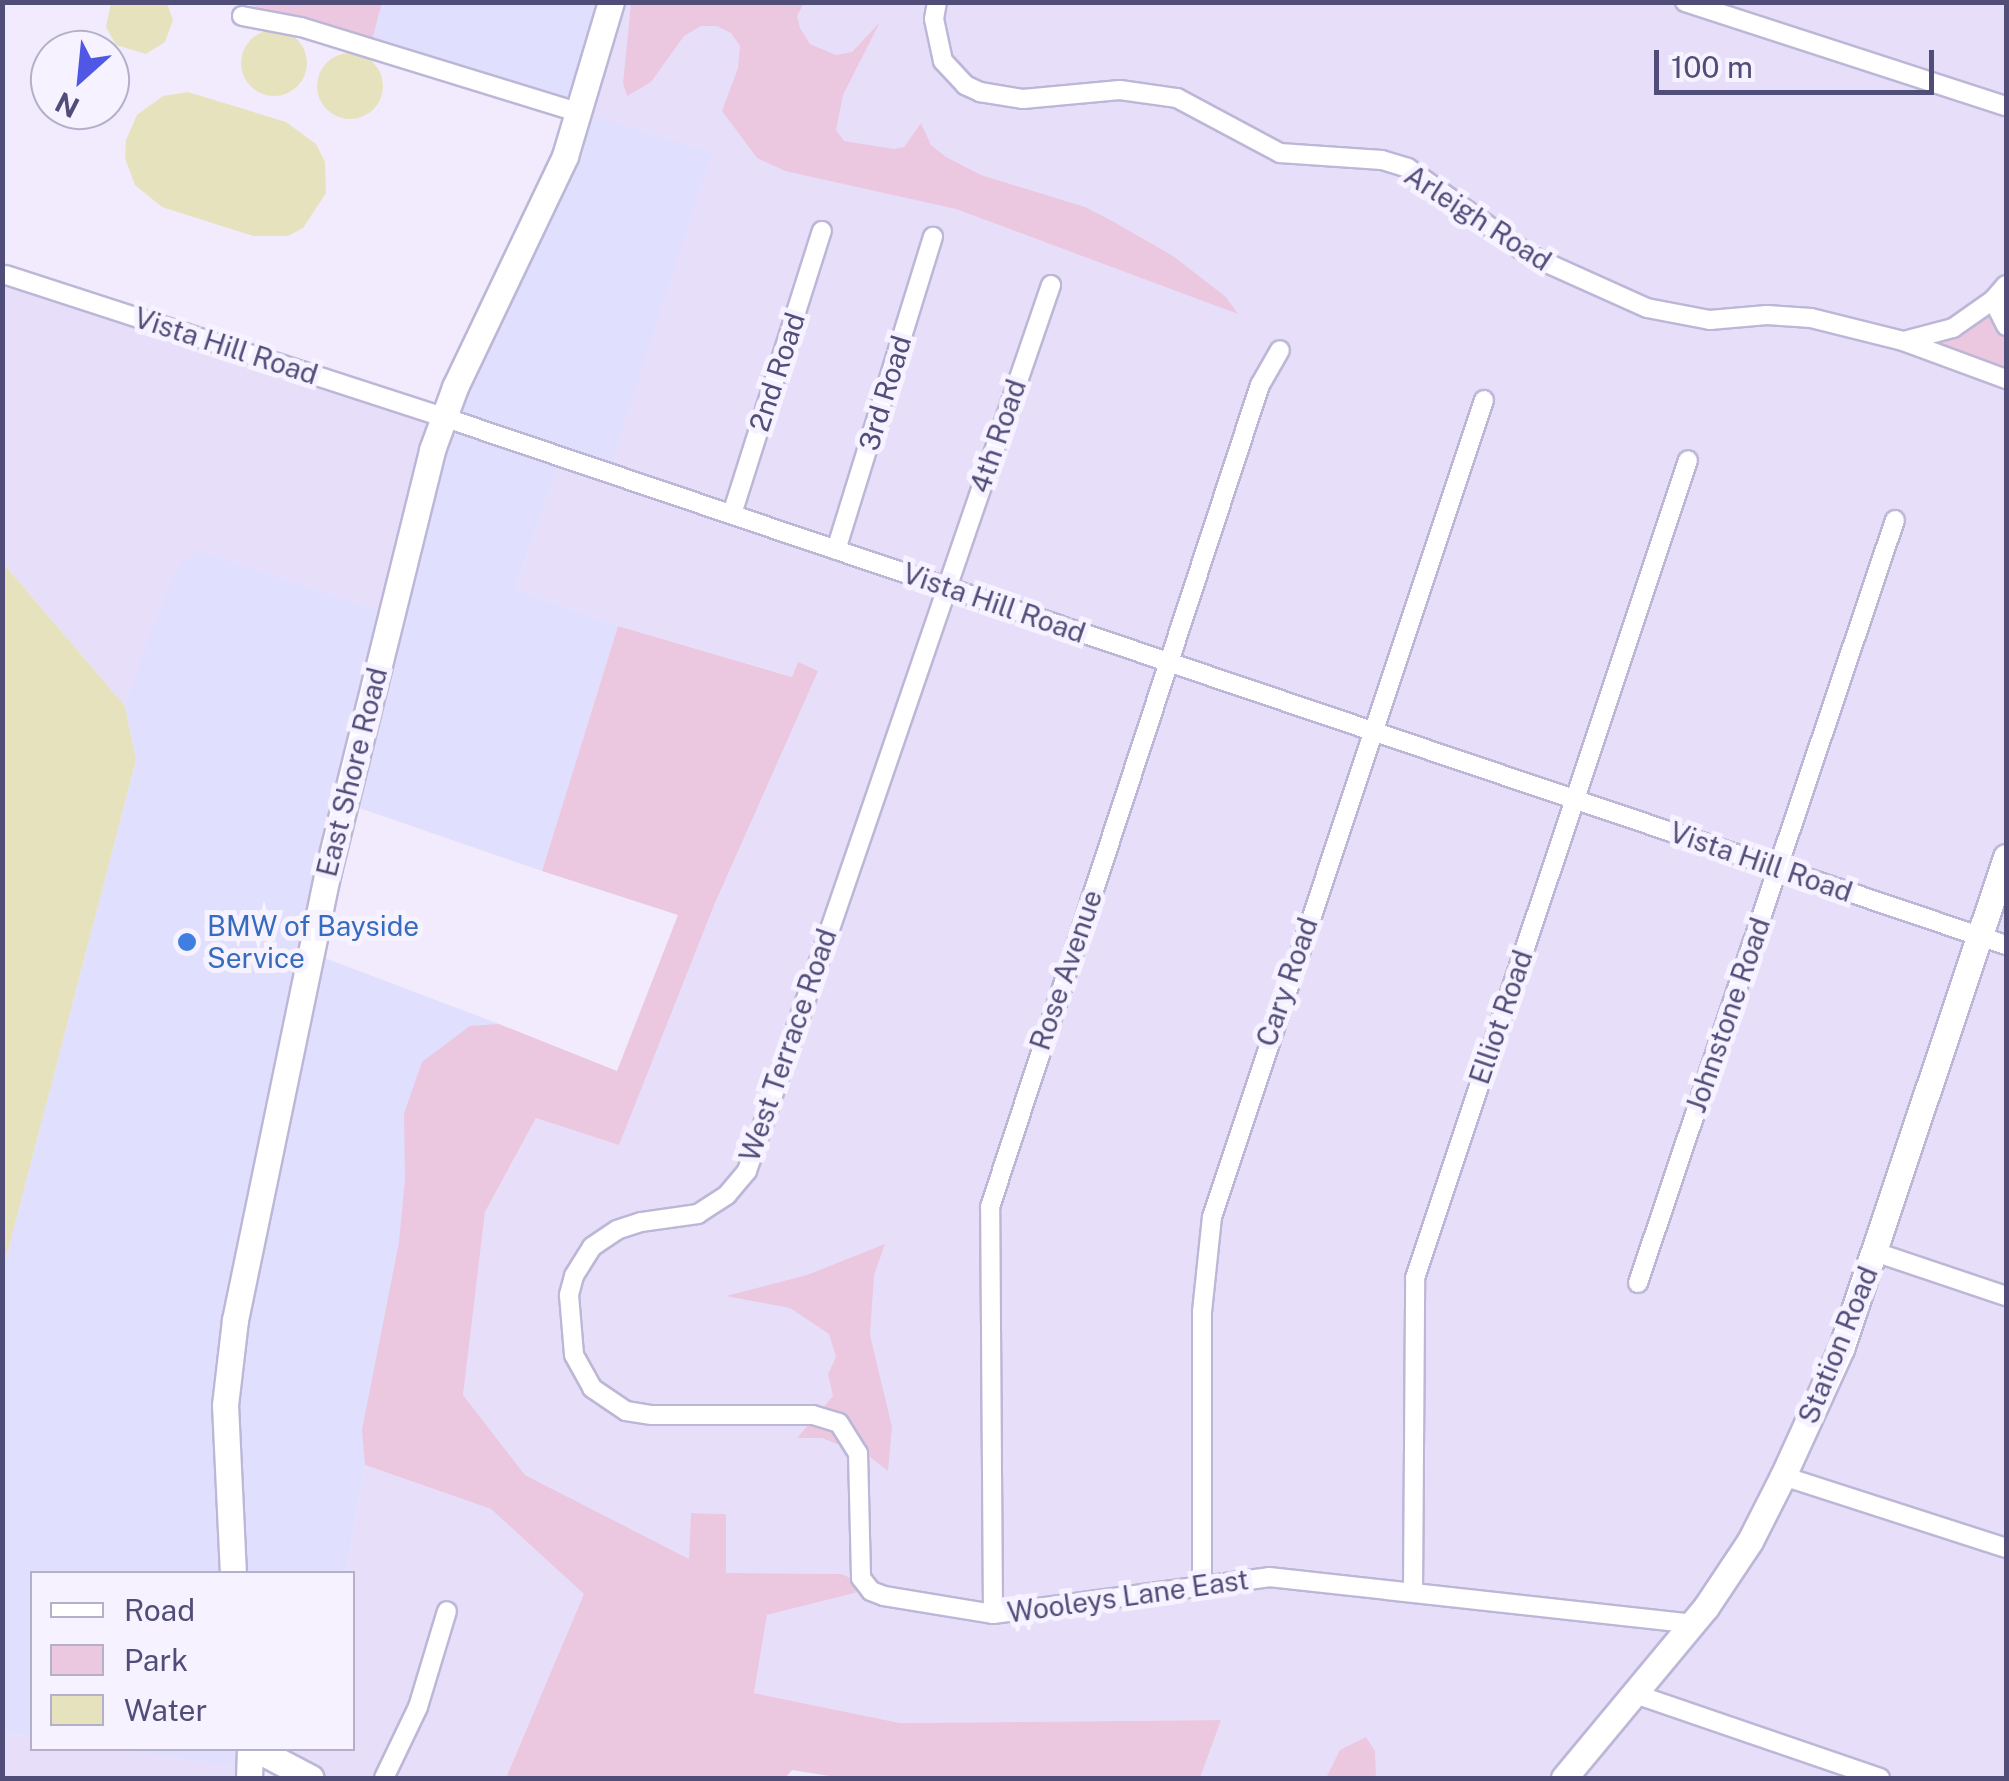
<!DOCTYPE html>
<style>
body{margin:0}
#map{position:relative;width:2009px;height:1781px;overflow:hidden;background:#f1ebfd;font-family:"Public Sans",sans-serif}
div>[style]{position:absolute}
.residential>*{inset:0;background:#e7dffa}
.commercial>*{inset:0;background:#e0dffd}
.green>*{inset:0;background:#ebc8e0}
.water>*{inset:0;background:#e7e2be}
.round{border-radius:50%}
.roads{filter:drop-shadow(2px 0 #bdb7d7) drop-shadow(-2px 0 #bdb7d7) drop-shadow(0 2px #bdb7d7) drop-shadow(0 -2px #bdb7d7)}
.street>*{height:18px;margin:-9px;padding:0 9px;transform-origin:9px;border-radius:9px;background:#fff}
.secondary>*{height:25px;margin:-12.5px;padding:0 12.5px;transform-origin:12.5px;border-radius:12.5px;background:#fff}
.dots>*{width:28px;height:28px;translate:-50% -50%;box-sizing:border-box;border:5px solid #f6f2ff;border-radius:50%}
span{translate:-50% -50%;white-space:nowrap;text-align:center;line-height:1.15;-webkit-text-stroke:10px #f6f2ff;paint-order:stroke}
.street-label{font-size:28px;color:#514d79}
.shop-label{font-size:28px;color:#366cbe}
.left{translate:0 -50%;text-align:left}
.frame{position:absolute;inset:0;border:5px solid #514d79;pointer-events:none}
.legend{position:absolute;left:30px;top:1571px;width:325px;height:180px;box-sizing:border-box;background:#f6f2ff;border:2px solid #b4b0c9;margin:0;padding:12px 18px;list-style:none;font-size:30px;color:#514d79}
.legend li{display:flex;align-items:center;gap:20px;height:50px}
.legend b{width:50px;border:2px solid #b4b0c9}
.north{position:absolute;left:30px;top:30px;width:100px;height:100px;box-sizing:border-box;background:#f6f2ff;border:2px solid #b4b0c9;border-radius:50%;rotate:207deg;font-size:28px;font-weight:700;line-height:40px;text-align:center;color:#514d79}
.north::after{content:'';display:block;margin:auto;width:35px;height:45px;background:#5157e5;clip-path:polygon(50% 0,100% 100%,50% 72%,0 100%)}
.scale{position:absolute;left:1654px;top:50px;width:280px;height:45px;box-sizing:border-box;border:5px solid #514d79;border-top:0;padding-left:12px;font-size:30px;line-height:35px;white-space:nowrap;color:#514d79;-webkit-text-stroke:8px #f6f2ff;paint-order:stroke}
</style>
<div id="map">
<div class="residential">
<div style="clip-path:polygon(611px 3px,2006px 3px,2006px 1778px,1200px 1778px,1220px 1720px,900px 1723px,754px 1693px,767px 1615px,855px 1593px,855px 1580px,842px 1574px,725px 1573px,726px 1514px,691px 1513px,690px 1560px,525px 1475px,462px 1395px,485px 1212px,536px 1118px,619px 1144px,715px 903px,817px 671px,798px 663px,793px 677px,618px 626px,515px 589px,561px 456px,711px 154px,580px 113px)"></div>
<div style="clip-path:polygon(2px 275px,443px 417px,390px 614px,208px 553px,178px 566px,125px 706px,3px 563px)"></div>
<div style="clip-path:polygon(365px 1465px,491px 1509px,585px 1594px,506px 1778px,313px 1778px,254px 1749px,352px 1748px,352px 1574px,346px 1573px)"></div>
<div style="clip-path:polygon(2px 1733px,32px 1737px,32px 1748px,111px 1749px,250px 1769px,248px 1778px,3px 1778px)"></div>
</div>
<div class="commercial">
<div style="clip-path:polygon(382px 3px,611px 3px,581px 112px,712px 153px,608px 472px,561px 457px,515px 589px,618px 626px,542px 871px,345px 803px,309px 952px,499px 1024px,393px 1305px,346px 1573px,32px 1574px,32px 1737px,3px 1733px,3px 1270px,136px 760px,125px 706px,151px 631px,178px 566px,192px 553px,208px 553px,390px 614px,420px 488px,580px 112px,371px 44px)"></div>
<div style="clip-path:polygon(111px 1749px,250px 1749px,250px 1769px)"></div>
</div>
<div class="green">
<div style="clip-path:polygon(244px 3px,382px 3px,371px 44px)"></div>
<div style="clip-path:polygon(631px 3px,804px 3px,797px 16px,800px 28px,810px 44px,836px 55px,852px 52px,880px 22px,843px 95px,836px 130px,844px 141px,894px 149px,904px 147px,921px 123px,931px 145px,946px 157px,981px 175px,1085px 207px,1114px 222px,1173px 256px,1226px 297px,1238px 314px,956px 209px,785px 171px,757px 158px,722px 111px,738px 68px,740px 46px,731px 33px,717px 26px,701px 26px,684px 36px,651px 82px,627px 96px,623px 83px)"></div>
<div style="clip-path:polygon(1993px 300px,2006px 326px,2006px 379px,1903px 341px)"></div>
<div style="clip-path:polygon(618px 626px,792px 677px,798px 662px,818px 671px,715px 903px,619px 1145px,536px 1118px,485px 1212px,463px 1395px,525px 1475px,689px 1559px,691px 1513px,726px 1514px,726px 1573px,842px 1574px,855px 1580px,859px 1585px,855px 1593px,767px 1615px,754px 1693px,900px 1723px,1221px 1720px,1200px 1778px,842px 1778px,792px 1770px,785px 1778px,506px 1778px,584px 1594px,491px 1509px,365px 1465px,362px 1430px,399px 1242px,405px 1179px,404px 1114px,422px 1062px,470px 1026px,499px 1024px,617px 1071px,678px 915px,542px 871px)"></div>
<div style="clip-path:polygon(885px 1244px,874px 1275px,870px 1335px,892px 1427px,888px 1471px,870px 1457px,822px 1438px,797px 1438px,833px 1396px,828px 1374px,836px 1357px,829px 1334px,790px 1308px,726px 1296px,807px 1275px)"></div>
<div style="clip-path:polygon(1366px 1737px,1375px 1751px,1376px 1778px,1326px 1778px,1340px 1750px)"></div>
</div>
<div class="water">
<div style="clip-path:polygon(111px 3px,167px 3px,173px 20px,165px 42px,146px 54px,116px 45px,106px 27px)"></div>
<div class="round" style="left:241px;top:30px;width:66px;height:66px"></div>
<div class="round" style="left:317px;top:53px;width:66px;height:66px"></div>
<div style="clip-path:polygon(188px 92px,286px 122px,316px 144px,325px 162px,326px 193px,303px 228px,288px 236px,253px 236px,162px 207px,135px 185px,125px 158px,126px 140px,137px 115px,163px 96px)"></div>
<div style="clip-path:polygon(3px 563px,125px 706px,136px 760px,3px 1270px)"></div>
</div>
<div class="roads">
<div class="street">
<div style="left:937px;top:2px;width:17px;rotate:100deg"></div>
<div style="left:934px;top:19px;width:43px;rotate:77.9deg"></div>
<div style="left:943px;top:61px;width:33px;rotate:47deg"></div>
<div style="left:965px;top:85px;width:17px;rotate:25deg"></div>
<div style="left:980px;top:92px;width:44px;rotate:9.2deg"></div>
<div style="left:1023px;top:99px;width:97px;rotate:-5.3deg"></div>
<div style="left:1120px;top:90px;width:58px;rotate:8deg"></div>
<div style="left:1177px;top:98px;width:117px;rotate:28.1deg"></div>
<div style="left:1280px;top:153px;width:102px;rotate:3.9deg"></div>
<div style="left:1382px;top:160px;width:27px;rotate:17deg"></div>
<div style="left:1408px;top:168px;width:149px;rotate:35.7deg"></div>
<div style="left:1529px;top:255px;width:129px;rotate:24.2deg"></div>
<div style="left:1647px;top:308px;width:64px;rotate:10.8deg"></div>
<div style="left:1710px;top:320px;width:57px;rotate:-5deg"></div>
<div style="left:1767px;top:315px;width:44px;rotate:3.9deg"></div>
<div style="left:1811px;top:318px;width:95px;rotate:14deg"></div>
<div style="left:1903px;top:341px;width:110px;rotate:20.3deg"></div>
<div style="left:1685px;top:2px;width:337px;rotate:18deg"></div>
<div style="left:242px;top:16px;width:60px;rotate:10.6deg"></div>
<div style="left:301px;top:27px;width:292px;rotate:17.1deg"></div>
<div style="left:6px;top:275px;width:459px;rotate:18deg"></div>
<div style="left:443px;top:417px;width:1650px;rotate:18.67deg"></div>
<div style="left:1051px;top:285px;width:937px;rotate:108.94deg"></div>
<div style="left:747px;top:1171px;width:31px;rotate:130deg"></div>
<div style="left:727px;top:1195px;width:35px;rotate:147deg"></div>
<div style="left:698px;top:1214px;width:58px;rotate:172deg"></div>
<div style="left:641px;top:1222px;width:25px;rotate:162deg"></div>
<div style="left:617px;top:1230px;width:30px;rotate:146deg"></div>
<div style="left:592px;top:1247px;width:34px;rotate:122deg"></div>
<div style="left:574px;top:1276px;width:20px;rotate:105deg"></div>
<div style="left:569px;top:1295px;width:60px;rotate:85.2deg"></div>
<div style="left:574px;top:1355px;width:38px;rotate:61deg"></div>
<div style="left:592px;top:1388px;width:41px;rotate:34.1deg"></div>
<div style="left:626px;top:1411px;width:26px;rotate:9deg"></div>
<div style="left:652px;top:1415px;width:161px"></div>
<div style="left:813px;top:1415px;width:27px;rotate:17deg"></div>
<div style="left:839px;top:1423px;width:36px;rotate:58deg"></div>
<div style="left:858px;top:1453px;width:125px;rotate:88.6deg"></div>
<div style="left:861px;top:1578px;width:16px;rotate:52deg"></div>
<div style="left:871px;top:1591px;width:14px;rotate:21deg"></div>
<div style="left:884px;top:1596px;width:110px;rotate:9.4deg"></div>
<div style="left:993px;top:1614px;width:278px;rotate:-7.6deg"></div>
<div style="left:1269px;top:1577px;width:423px;rotate:6.3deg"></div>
<div style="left:2006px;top:285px;width:20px;rotate:131deg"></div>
<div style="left:1993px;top:300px;width:29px;rotate:63deg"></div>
<div style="left:1904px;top:341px;width:51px;rotate:-14.9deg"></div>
<div style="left:1953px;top:328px;width:49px;rotate:-35deg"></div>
<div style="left:732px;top:514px;width:297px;rotate:-72.4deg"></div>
<div style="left:836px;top:550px;width:328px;rotate:-72.8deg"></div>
<div style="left:1875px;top:1252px;width:138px;rotate:18.6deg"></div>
<div style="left:1638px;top:1283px;width:805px;rotate:-71.39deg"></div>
<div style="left:1783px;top:1476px;width:234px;rotate:17.9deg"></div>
<div style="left:1202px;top:1584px;width:272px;rotate:-90deg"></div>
<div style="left:1202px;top:1312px;width:96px;rotate:-84deg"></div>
<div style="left:1212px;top:1217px;width:861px;rotate:-71.59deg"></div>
<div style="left:1413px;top:1591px;width:313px;rotate:-89.6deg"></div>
<div style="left:1415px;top:1278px;width:862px;rotate:-71.54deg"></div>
<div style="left:993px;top:1614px;width:407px;rotate:-90.4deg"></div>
<div style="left:990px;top:1207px;width:865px;rotate:-71.82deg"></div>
<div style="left:1260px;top:385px;width:40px;rotate:-60.3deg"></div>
<div style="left:1635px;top:1694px;width:259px;rotate:18.9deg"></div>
<div style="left:384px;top:1778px;width:79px;rotate:-64.4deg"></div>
<div style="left:418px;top:1707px;width:100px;rotate:-73.2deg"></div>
</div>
<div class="secondary">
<div style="left:233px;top:1574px;width:169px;rotate:-92.7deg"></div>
<div style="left:225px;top:1405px;width:86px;rotate:-83.3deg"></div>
<div style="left:235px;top:1320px;width:459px;rotate:-78.3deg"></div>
<div style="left:328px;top:871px;width:434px;rotate:-76.1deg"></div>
<div style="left:432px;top:450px;width:67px;rotate:-69.9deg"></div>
<div style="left:455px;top:387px;width:256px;rotate:-64.5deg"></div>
<div style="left:565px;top:156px;width:161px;rotate:-73.4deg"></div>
<div style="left:254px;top:1748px;width:64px;rotate:27.8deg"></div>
<div style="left:249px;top:1778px;width:30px;rotate:-88deg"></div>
<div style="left:1564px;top:1778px;width:222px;rotate:-50.3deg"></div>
<div style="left:1706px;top:1607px;width:79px;rotate:-56.3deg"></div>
<div style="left:1750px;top:1541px;width:73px;rotate:-63.1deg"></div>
<div style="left:1783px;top:1476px;width:140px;rotate:-65.5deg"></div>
<div style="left:1841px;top:1349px;width:519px;rotate:-71.46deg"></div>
</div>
</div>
<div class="dots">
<div style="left:187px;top:942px;background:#3f7fe0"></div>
</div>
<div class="street-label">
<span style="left:1478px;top:218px;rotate:33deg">Arleigh Road</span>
<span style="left:226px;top:346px;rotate:18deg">Vista Hill Road</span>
<span style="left:777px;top:372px;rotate:-72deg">2nd Road</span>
<span style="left:885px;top:393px;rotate:-73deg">3rd Road</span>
<span style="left:998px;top:436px;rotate:-71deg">4th Road</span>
<span style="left:994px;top:603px;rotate:19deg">Vista Hill Road</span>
<span style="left:352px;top:772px;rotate:-76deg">East Shore Road</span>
<span style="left:1761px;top:862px;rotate:19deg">Vista Hill Road</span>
<span style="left:1066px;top:970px;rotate:-71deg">Rose Avenue</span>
<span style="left:1287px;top:982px;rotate:-71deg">Cary Road</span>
<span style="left:1728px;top:1015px;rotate:-71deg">Johnstone Road</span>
<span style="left:1501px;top:1017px;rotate:-71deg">Elliot Road</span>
<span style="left:788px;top:1045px;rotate:-71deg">West Terrace Road</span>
<span style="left:1838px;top:1345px;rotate:-68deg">Station Road</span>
<span style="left:1128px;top:1596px;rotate:-8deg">Wooleys Lane East</span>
</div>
<div class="shop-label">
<span class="left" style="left:207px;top:942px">BMW of Bayside<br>Service</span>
</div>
<div class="frame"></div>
<ul class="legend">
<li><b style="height:12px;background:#fff"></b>Road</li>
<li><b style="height:28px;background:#ebc8e0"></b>Park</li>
<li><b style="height:28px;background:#e7e2be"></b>Water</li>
</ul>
<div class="north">N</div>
<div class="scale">100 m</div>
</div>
